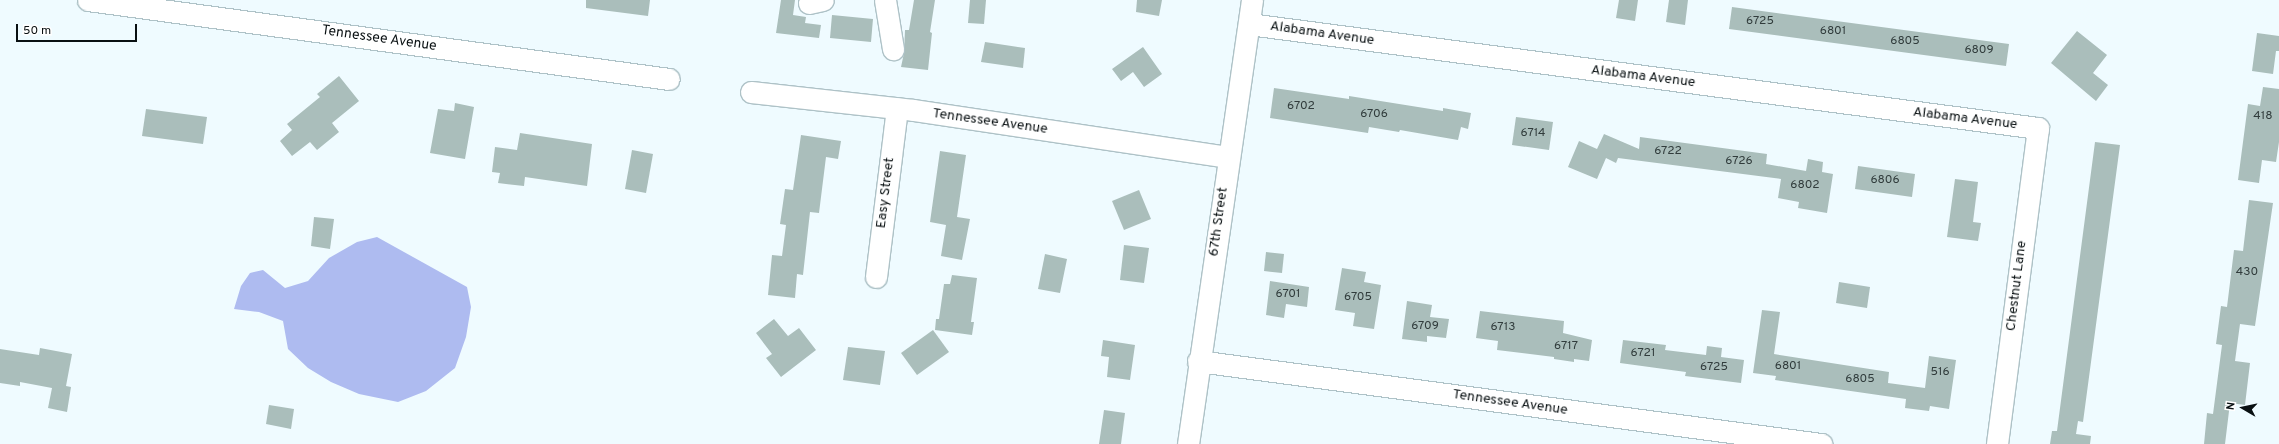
<!DOCTYPE html>
<style>
body{margin:0}
#map{position:relative;width:2279px;height:444px;overflow:hidden;background:#effbff;font-family:Overpass,sans-serif}
div>[style]{position:absolute}
.water>*{inset:0;background:#aebbf0}
.building>*{inset:0;background:#aabebb}
.roads{filter:drop-shadow(1px 0 #aec2c7) drop-shadow(-1px 0 #aec2c7) drop-shadow(0 1px #aec2c7) drop-shadow(0 -1px #aec2c7)}
.minor>*{height:21px;margin:-10.5px;padding:0 10.5px;transform-origin:10.5px;border-radius:10.5px;background:#fff}
span{translate:-50% -50%;white-space:nowrap;text-align:center;line-height:1.15;-webkit-text-stroke:4px #fff;paint-order:stroke}
.number-label{font-size:12px;color:#313c3c}
.number-label span{-webkit-text-stroke-width:0}
.street-label{font-size:14px;color:#091012}
.north{position:absolute;left:2223px;top:388px;width:40px;height:40px;-webkit-text-stroke:3px #fff;paint-order:stroke;rotate:279deg;font-size:11px;font-weight:700;line-height:16px;text-align:center;color:#091012}
.north::after{content:'';display:block;margin:auto;width:14px;height:18px;background:#091012;clip-path:polygon(50% 0,100% 100%,50% 72%,0 100%)}
.scale{position:absolute;left:16px;top:24px;width:121px;height:18px;box-sizing:border-box;border:2px solid #091012;border-top:0;padding-left:5px;font-size:12px;line-height:14px;white-space:nowrap;color:#091012;-webkit-text-stroke:3px #fff;paint-order:stroke}
</style>
<div id="map">
<div class="water">
<div style="clip-path:polygon(377px 237px,467px 287px,471px 307px,466px 337px,455px 368px,426px 391px,398px 402px,359px 394px,331px 382px,308px 368px,288px 349px,283px 321px,259px 312px,234px 309px,241px 286px,250px 273px,263px 270px,285px 288px,308px 281px,329px 258px,357px 242px)"></div>
</div>
<div class="building">
<div style="clip-path:polygon(586px 0,650px 0,648px 16px,586px 8px)"></div>
<div style="clip-path:polygon(781px 0,795px 0,793px 15px,806px 17px,805px 23px,821px 25px,819px 38px,776px 33px)"></div>
<div style="clip-path:polygon(914px 0,935px 0,930px 32px,932px 33px,928px 70px,901px 67px,904px 53px,905px 30px,909px 30px)"></div>
<div style="clip-path:polygon(970px 0,986px 0,984px 24px,968px 23px)"></div>
<div style="clip-path:polygon(1137px 0,1162px 0,1159px 16px,1136px 12px)"></div>
<div style="clip-path:polygon(1619px 0,1638px 0,1635px 21px,1616px 18px)"></div>
<div style="clip-path:polygon(1669px 0,1688px 0,1685px 25px,1666px 22px)"></div>
<div style="clip-path:polygon(1732px 7px,2009px 44px,2006px 66px,1729px 29px)"></div>
<div style="clip-path:polygon(832px 15px,873px 19px,871px 42px,830px 38px)"></div>
<div style="clip-path:polygon(2077px 31px,2107px 55px,2093px 73px,2108px 85px,2096px 101px,2051px 63px)"></div>
<div style="clip-path:polygon(2257px 33px,2279px 36px,2279px 51px,2276px 51px,2273px 74px,2252px 71px)"></div>
<div style="clip-path:polygon(985px 42px,1025px 48px,1023px 68px,981px 62px)"></div>
<div style="clip-path:polygon(1143px 47px,1162px 74px,1144px 87px,1133px 72px,1121px 81px,1112px 69px)"></div>
<div style="clip-path:polygon(339px 76px,359px 101px,332px 123px,339px 132px,317px 150px,310px 142px,292px 156px,280px 141px,292px 130px,287px 124px,320px 97px,317px 94px)"></div>
<div style="clip-path:polygon(2263px 87px,2279px 89px,2279px 142px,2276px 162px,2262px 160px,2259px 183px,2238px 180px,2248px 104px,2260px 106px)"></div>
<div style="clip-path:polygon(1274px 88px,1349px 99px,1349px 96px,1443px 111px,1443px 108px,1471px 113px,1468px 129px,1461px 127px,1458px 140px,1400px 130px,1399px 132px,1369px 127px,1368px 133px,1270px 118px)"></div>
<div style="clip-path:polygon(455px 103px,474px 107px,465px 159px,430px 153px,438px 109px,454px 111px)"></div>
<div style="clip-path:polygon(146px 109px,207px 117px,203px 144px,142px 136px)"></div>
<div style="clip-path:polygon(1516px 117px,1553px 122px,1549px 150px,1512px 145px)"></div>
<div style="clip-path:polygon(520px 133px,592px 144px,587px 186px,525px 177px,524px 186px,498px 183px,500px 173px,492px 172px,495px 147px,517px 150px)"></div>
<div style="clip-path:polygon(1604px 134px,1639px 149px,1640px 137px,1767px 154px,1766px 164px,1806px 171px,1808px 159px,1823px 162px,1822px 172px,1833px 174px,1827px 213px,1798px 208px,1799px 202px,1778px 198px,1781px 179px,1618px 158px,1616px 163px,1606px 158px,1597px 179px,1568px 167px,1579px 141px,1597px 149px)"></div>
<div style="clip-path:polygon(801px 135px,841px 141px,838px 159px,826px 157px,819px 213px,810px 212px,803px 275px,797px 274px,795px 298px,768px 295px,772px 255px,782px 256px,786px 225px,780px 224px,785px 189px,793px 190px)"></div>
<div style="clip-path:polygon(2095px 142px,2120px 145px,2083px 422px,2078px 421px,2076px 434px,2091px 436px,2090px 444px,2050px 444px,2052px 431px,2057px 431px)"></div>
<div style="clip-path:polygon(632px 150px,653px 154px,646px 193px,625px 189px)"></div>
<div style="clip-path:polygon(940px 151px,966px 155px,957px 217px,970px 219px,962px 260px,941px 256px,946px 225px,930px 222px)"></div>
<div style="clip-path:polygon(1858px 166px,1915px 174px,1912px 197px,1855px 189px)"></div>
<div style="clip-path:polygon(1955px 179px,1978px 182px,1973px 222px,1981px 223px,1978px 241px,1947px 237px)"></div>
<div style="clip-path:polygon(1139px 190px,1151px 219px,1124px 230px,1112px 201px)"></div>
<div style="clip-path:polygon(2249px 200px,2273px 203px,2255px 326px,2240px 324px,2235px 361px,2250px 363px,2245px 405px,2230px 403px,2225px 444px,2204px 444px,2207px 413px,2213px 414px,2222px 345px,2216px 344px,2221px 306px,2227px 307px,2234px 250px,2243px 251px)"></div>
<div style="clip-path:polygon(314px 217px,334px 219px,330px 249px,311px 246px)"></div>
<div style="clip-path:polygon(1124px 245px,1149px 248px,1144px 283px,1120px 280px)"></div>
<div style="clip-path:polygon(1266px 252px,1284px 254px,1282px 273px,1264px 271px)"></div>
<div style="clip-path:polygon(1045px 254px,1067px 259px,1060px 293px,1038px 289px)"></div>
<div style="clip-path:polygon(1342px 268px,1366px 272px,1364px 282px,1381px 285px,1374px 329px,1353px 326px,1355px 313px,1335px 310px)"></div>
<div style="clip-path:polygon(952px 275px,977px 278px,971px 322px,974px 322px,972px 335px,935px 330px,936px 319px,939px 319px,944px 284px,950px 284px)"></div>
<div style="clip-path:polygon(1270px 281px,1309px 287px,1307px 307px,1286px 304px,1284px 318px,1266px 315px)"></div>
<div style="clip-path:polygon(1839px 282px,1870px 287px,1867px 308px,1836px 303px)"></div>
<div style="clip-path:polygon(1407px 301px,1432px 305px,1430px 317px,1449px 319px,1446px 338px,1427px 336px,1427px 342px,1402px 339px)"></div>
<div style="clip-path:polygon(1762px 310px,1780px 312px,1774px 354px,1889px 372px,1888px 383px,1925px 388px,1929px 356px,1956px 360px,1949px 409px,1930px 406px,1929px 411px,1905px 408px,1906px 399px,1775px 380px,1776px 376px,1753px 373px)"></div>
<div style="clip-path:polygon(1480px 311px,1564px 321px,1563px 333px,1592px 340px,1589px 361px,1574px 359px,1574px 362px,1554px 359px,1554px 357px,1497px 350px,1498px 341px,1476px 338px)"></div>
<div style="clip-path:polygon(774px 319px,788px 336px,799px 328px,816px 350px,781px 377px,766px 358px,772px 354px,756px 333px)"></div>
<div style="clip-path:polygon(933px 330px,949px 352px,917px 375px,901px 353px)"></div>
<div style="clip-path:polygon(1103px 340px,1135px 345px,1130px 380px,1107px 377px,1109px 357px,1101px 356px)"></div>
<div style="clip-path:polygon(1623px 340px,1666px 345px,1665px 350px,1706px 355px,1707px 346px,1722px 348px,1721px 357px,1744px 360px,1741px 383px,1685px 376px,1686px 372px,1620px 363px)"></div>
<div style="clip-path:polygon(848px 347px,885px 351px,880px 385px,843px 380px)"></div>
<div style="clip-path:polygon(40px 348px,72px 354px,66px 386px,71px 387px,67px 412px,48px 408px,52px 388px,20px 382px,20px 386px,0 383px,0 349px,39px 355px)"></div>
<div style="clip-path:polygon(269px 405px,294px 409px,291px 429px,266px 424px)"></div>
<div style="clip-path:polygon(1104px 410px,1125px 413px,1121px 444px,1099px 444px)"></div>
</div>
<div class="roads">
<div class="minor">
<div style="left:88px;top:0;width:586px;rotate:7.74deg"></div>
<div style="left:885px;top:0;width:50px;rotate:80.7deg"></div>
<div style="left:809px;top:3px;width:14px;rotate:-12deg"></div>
<div style="left:1249px;top:24px;width:796px;rotate:7.51deg"></div>
<div style="left:2038px;top:128px;width:319px;rotate:97.4deg"></div>
<div style="left:751px;top:92px;width:163px;rotate:6.3deg"></div>
<div style="left:913px;top:110px;width:319px;rotate:8.5deg"></div>
<div style="left:876px;top:277px;width:170px;rotate:-82.9deg"></div>
<div style="left:1198px;top:361px;width:629px;rotate:7.59deg"></div>
<div style="left:1188px;top:444px;width:449px;rotate:-81.8deg"></div>
</div>
</div>
<div class="number-label">
<span style="left:1760px;top:22px">6725</span>
<span style="left:1833px;top:32px">6801</span>
<span style="left:1905px;top:42px">6805</span>
<span style="left:1979px;top:51px">6809</span>
<span style="left:1301px;top:107px">6702</span>
<span style="left:1374px;top:115px">6706</span>
<span style="left:2263px;top:117px">418</span>
<span style="left:1533px;top:134px">6714</span>
<span style="left:1668px;top:152px">6722</span>
<span style="left:1739px;top:162px">6726</span>
<span style="left:1885px;top:181px">6806</span>
<span style="left:1805px;top:186px">6802</span>
<span style="left:2247px;top:273px">430</span>
<span style="left:1288px;top:295px">6701</span>
<span style="left:1358px;top:298px">6705</span>
<span style="left:1425px;top:327px">6709</span>
<span style="left:1503px;top:328px">6713</span>
<span style="left:1566px;top:347px">6717</span>
<span style="left:1643px;top:354px">6721</span>
<span style="left:1788px;top:367px">6801</span>
<span style="left:1714px;top:368px">6725</span>
<span style="left:1940px;top:373px">516</span>
<span style="left:1860px;top:380px">6805</span>
</div>
<div class="street-label">
<span style="left:1322px;top:34px;rotate:8deg">Alabama Avenue</span>
<span style="left:379px;top:39px;rotate:8deg">Tennessee Avenue</span>
<span style="left:1643px;top:77px;rotate:7deg">Alabama Avenue</span>
<span style="left:1965px;top:119px;rotate:7deg">Alabama Avenue</span>
<span style="left:990px;top:122px;rotate:8deg">Tennessee Avenue</span>
<span style="left:886px;top:193px;rotate:-83deg">Easy Street</span>
<span style="left:1219px;top:222px;rotate:-82deg">67th Street</span>
<span style="left:2017px;top:286px;rotate:-83deg">Chestnut Lane</span>
<span style="left:1510px;top:403px;rotate:8deg">Tennessee Avenue</span>
</div>
<div class="north">N</div>
<div class="scale">50 m</div>
</div>
